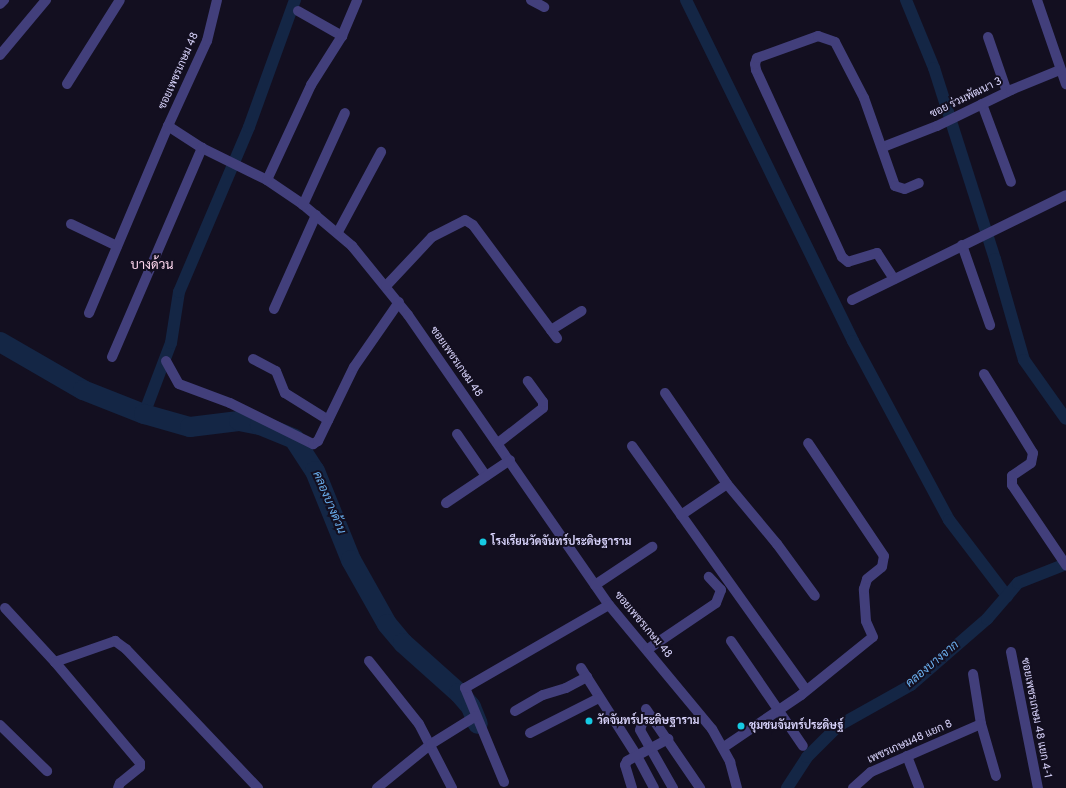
<!DOCTYPE html>
<meta charset="utf-8">
<style>
body{margin:0}
#map{position:relative;width:1066px;height:788px;overflow:hidden;background:#130f20;font-family:Overpass,Sarabun,sans-serif}
div>[style]{position:absolute}
.canal>*{height:12px;margin:-6px;padding:0 6px;transform-origin:6px;border-radius:6px;background:#142645}
.river>*{height:20px;margin:-10px;padding:0 10px;transform-origin:10px;border-radius:10px;background:#142645}
.minor>*{height:10px;margin:-5px;padding:0 5px;transform-origin:5px;border-radius:5px;background:#423f7b}
.dots>*{width:11px;height:11px;translate:-50% -50%;box-sizing:border-box;border:2px solid #130f20;border-radius:50%}
span{translate:-50% -50%;white-space:nowrap;text-align:center;line-height:1.15;-webkit-text-stroke:4px #130f20;paint-order:stroke}
.street-label{font-size:11px;color:#d8d3fb}
.poi-label{font-size:11px;color:#d8d3fb;font-weight:700}
.left{translate:0 -50%;text-align:left}
.water-label{font-size:12px;color:#6bb0f0;font-style:italic}
.quarter-label{font-size:13px;color:#fbd5ec}
</style>
<div id="map">
<div class="canal">
<div style="left:686px;top:0;width:380px;rotate:63.9deg"></div>
<div style="left:853px;top:341px;width:203px;rotate:61.8deg"></div>
<div style="left:949px;top:520px;width:96px;rotate:52.7deg"></div>
<div style="left:906px;top:0;width:74px;rotate:67.6deg"></div>
<div style="left:934px;top:68px;width:201px;rotate:72.3deg"></div>
<div style="left:995px;top:259px;width:105px;rotate:74deg"></div>
<div style="left:1024px;top:360px;width:72px;rotate:54.6deg"></div>
<div style="left:144px;top:414px;width:76px;rotate:-69.2deg"></div>
<div style="left:171px;top:343px;width:52px;rotate:-81.1deg"></div>
<div style="left:179px;top:292px;width:179px;rotate:-67deg"></div>
<div style="left:249px;top:127px;width:135px;rotate:-70.1deg"></div>
<div style="left:787px;top:788px;width:37px;rotate:-57deg"></div>
<div style="left:807px;top:757px;width:44px;rotate:-45deg"></div>
<div style="left:838px;top:726px;width:84px;rotate:-29.3deg"></div>
<div style="left:911px;top:685px;width:101px;rotate:-41deg"></div>
<div style="left:987px;top:619px;width:48px;rotate:-49.3deg"></div>
<div style="left:1018px;top:583px;width:52px;rotate:-21.6deg"></div>
</div>
<div class="river">
<div style="left:0;top:342px;width:96px;rotate:30deg"></div>
<div style="left:83px;top:390px;width:66px;rotate:21.5deg"></div>
<div style="left:144px;top:414px;width:48px;rotate:15.8deg"></div>
<div style="left:190px;top:427px;width:49px;rotate:-7deg"></div>
<div style="left:239px;top:421px;width:21px;rotate:11deg"></div>
<div style="left:260px;top:425px;width:37px;rotate:22deg"></div>
<div style="left:294px;top:439px;width:38px;rotate:57deg"></div>
<div style="left:315px;top:471px;width:96px;rotate:68deg"></div>
<div style="left:351px;top:560px;width:73px;rotate:60.6deg"></div>
<div style="left:387px;top:624px;width:25px;rotate:50deg"></div>
<div style="left:403px;top:643px;width:75px;rotate:41.8deg"></div>
<div style="left:459px;top:693px;width:18px;rotate:49deg"></div>
<div style="left:471px;top:707px;width:18px;rotate:68deg"></div>
</div>
<div class="minor">
<div style="left:531px;top:0;width:15px;rotate:28deg"></div>
<div style="left:1037px;top:0;width:89px;rotate:71deg"></div>
<div style="left:0;top:4px;width:6px;rotate:-45deg"></div>
<div style="left:298px;top:11px;width:51px;rotate:29.6deg"></div>
<div style="left:988px;top:37px;width:58px;rotate:70.9deg"></div>
<div style="left:0;top:55px;width:72px;rotate:-50.1deg"></div>
<div style="left:67px;top:84px;width:99px;rotate:-57.8deg"></div>
<div style="left:982px;top:104px;width:83px;rotate:69.6deg"></div>
<div style="left:168px;top:126px;width:40px;rotate:32.9deg"></div>
<div style="left:202px;top:148px;width:72px;rotate:26.2deg"></div>
<div style="left:267px;top:180px;width:41px;rotate:34.1deg"></div>
<div style="left:301px;top:203px;width:67px;rotate:40.1deg"></div>
<div style="left:352px;top:246px;width:89px;rotate:50.9deg"></div>
<div style="left:408px;top:315px;width:353px;rotate:55.3deg"></div>
<div style="left:609px;top:605px;width:161px;rotate:50.3deg"></div>
<div style="left:712px;top:729px;width:38px;rotate:61deg"></div>
<div style="left:730px;top:762px;width:27px;rotate:75deg"></div>
<div style="left:883px;top:147px;width:58px;rotate:-21.3deg"></div>
<div style="left:937px;top:126px;width:82px;rotate:-25.9deg"></div>
<div style="left:1011px;top:90px;width:53px;rotate:-22.2deg"></div>
<div style="left:267px;top:180px;width:105px;rotate:-65.1deg"></div>
<div style="left:311px;top:85px;width:58px;rotate:-57.7deg"></div>
<div style="left:342px;top:36px;width:39px;rotate:-67deg"></div>
<div style="left:303px;top:205px;width:101px;rotate:-65.5deg"></div>
<div style="left:71px;top:224px;width:51px;rotate:25.6deg"></div>
<div style="left:338px;top:232px;width:91px;rotate:-61.7deg"></div>
<div style="left:962px;top:245px;width:85px;rotate:70.7deg"></div>
<div style="left:894px;top:279px;width:31px;rotate:-123deg"></div>
<div style="left:877px;top:253px;width:30px;rotate:163deg"></div>
<div style="left:848px;top:262px;width:8px;rotate:-140deg"></div>
<div style="left:842px;top:257px;width:206px;rotate:-114.7deg"></div>
<div style="left:756px;top:70px;width:6px;rotate:-99deg"></div>
<div style="left:755px;top:64px;width:6px;rotate:-72deg"></div>
<div style="left:757px;top:58px;width:65px;rotate:-19.8deg"></div>
<div style="left:818px;top:36px;width:18px;rotate:19deg"></div>
<div style="left:835px;top:42px;width:63px;rotate:62.6deg"></div>
<div style="left:864px;top:98px;width:93px;rotate:70.6deg"></div>
<div style="left:895px;top:186px;width:10px;rotate:17deg"></div>
<div style="left:905px;top:189px;width:15px;rotate:-23deg"></div>
<div style="left:386px;top:286px;width:67px;rotate:-46.8deg"></div>
<div style="left:432px;top:237px;width:37px;rotate:-27deg"></div>
<div style="left:465px;top:220px;width:9px;rotate:32deg"></div>
<div style="left:473px;top:225px;width:141px;rotate:53.4deg"></div>
<div style="left:852px;top:300px;width:238px;rotate:-26.1deg"></div>
<div style="left:274px;top:309px;width:103px;rotate:-65.9deg"></div>
<div style="left:89px;top:313px;width:203px;rotate:-67.1deg"></div>
<div style="left:168px;top:126px;width:94px;rotate:-65.4deg"></div>
<div style="left:207px;top:41px;width:42px;rotate:-76.3deg"></div>
<div style="left:551px;top:330px;width:36px;rotate:-32deg"></div>
<div style="left:112px;top:357px;width:228px;rotate:-66.7deg"></div>
<div style="left:253px;top:359px;width:26px;rotate:28deg"></div>
<div style="left:276px;top:371px;width:24px;rotate:68deg"></div>
<div style="left:285px;top:393px;width:51px;rotate:32.1deg"></div>
<div style="left:166px;top:361px;width:26px;rotate:61deg"></div>
<div style="left:179px;top:384px;width:54px;rotate:20.4deg"></div>
<div style="left:230px;top:403px;width:93px;rotate:26.3deg"></div>
<div style="left:313px;top:444px;width:6px;rotate:-31deg"></div>
<div style="left:318px;top:441px;width:82px;rotate:-64.1deg"></div>
<div style="left:354px;top:367px;width:79px;rotate:-55.3deg"></div>
<div style="left:984px;top:374px;width:93px;rotate:58.2deg"></div>
<div style="left:1033px;top:453px;width:10px;rotate:101deg"></div>
<div style="left:1031px;top:463px;width:23px;rotate:146deg"></div>
<div style="left:1012px;top:476px;width:9px;rotate:90deg"></div>
<div style="left:1012px;top:485px;width:97px;rotate:56deg"></div>
<div style="left:665px;top:393px;width:110px;rotate:55.7deg"></div>
<div style="left:727px;top:484px;width:78px;rotate:50.2deg"></div>
<div style="left:777px;top:544px;width:64px;rotate:53.8deg"></div>
<div style="left:457px;top:434px;width:51px;rotate:55.4deg"></div>
<div style="left:498px;top:443px;width:57px;rotate:-37.9deg"></div>
<div style="left:543px;top:408px;width:6px;rotate:-90deg"></div>
<div style="left:543px;top:402px;width:26px;rotate:-126deg"></div>
<div style="left:632px;top:446px;width:300px;rotate:54.5deg"></div>
<div style="left:446px;top:503px;width:77px;rotate:-33.9deg"></div>
<div style="left:681px;top:515px;width:55px;rotate:-34deg"></div>
<div style="left:595px;top:585px;width:69px;rotate:-33.7deg"></div>
<div style="left:5px;top:608px;width:74px;rotate:47.2deg"></div>
<div style="left:55px;top:662px;width:64px;rotate:-19.3deg"></div>
<div style="left:115px;top:641px;width:14px;rotate:36deg"></div>
<div style="left:126px;top:649px;width:192px;rotate:46.5deg"></div>
<div style="left:731px;top:641px;width:127px;rotate:55.6deg"></div>
<div style="left:648px;top:649px;width:82px;rotate:-34.1deg"></div>
<div style="left:716px;top:603px;width:14px;rotate:-69deg"></div>
<div style="left:721px;top:590px;width:18px;rotate:-133deg"></div>
<div style="left:1011px;top:652px;width:139px;rotate:78.8deg"></div>
<div style="left:369px;top:661px;width:80px;rotate:51.6deg"></div>
<div style="left:419px;top:724px;width:72px;rotate:62.7deg"></div>
<div style="left:55px;top:662px;width:132px;rotate:49.9deg"></div>
<div style="left:140px;top:763px;width:4px;rotate:90deg"></div>
<div style="left:140px;top:767px;width:26px;rotate:141deg"></div>
<div style="left:120px;top:783px;width:5px;rotate:112deg"></div>
<div style="left:581px;top:668px;width:104px;rotate:57.5deg"></div>
<div style="left:637px;top:756px;width:36px;rotate:62deg"></div>
<div style="left:973px;top:674px;width:51px;rotate:80.9deg"></div>
<div style="left:981px;top:724px;width:54px;rotate:73.9deg"></div>
<div style="left:646px;top:709px;width:96px;rotate:55.6deg"></div>
<div style="left:515px;top:711px;width:32px;rotate:-30deg"></div>
<div style="left:543px;top:695px;width:24px;rotate:-17deg"></div>
<div style="left:566px;top:688px;width:24px;rotate:-28deg"></div>
<div style="left:652px;top:717px;width:10px;rotate:156deg"></div>
<div style="left:643px;top:721px;width:9px;rotate:108deg"></div>
<div style="left:640px;top:730px;width:67px;rotate:60.4deg"></div>
<div style="left:0;top:725px;width:66px;rotate:44.4deg"></div>
<div style="left:530px;top:733px;width:77px;rotate:-26.9deg"></div>
<div style="left:724px;top:747px;width:93px;rotate:-34deg"></div>
<div style="left:801px;top:695px;width:92px;rotate:-38.9deg"></div>
<div style="left:873px;top:637px;width:17px;rotate:-114deg"></div>
<div style="left:866px;top:621px;width:32px;rotate:-94deg"></div>
<div style="left:864px;top:589px;width:10px;rotate:-73deg"></div>
<div style="left:867px;top:579px;width:19px;rotate:-39deg"></div>
<div style="left:882px;top:567px;width:11px;rotate:-80deg"></div>
<div style="left:884px;top:556px;width:136px;rotate:-123.9deg"></div>
<div style="left:907px;top:756px;width:34px;rotate:69deg"></div>
<div style="left:504px;top:782px;width:102px;rotate:-112.5deg"></div>
<div style="left:465px;top:688px;width:166px;rotate:-30deg"></div>
<div style="left:377px;top:788px;width:70px;rotate:-39.2deg"></div>
<div style="left:431px;top:744px;width:53px;rotate:-31.9deg"></div>
<div style="left:632px;top:788px;width:24px;rotate:-107deg"></div>
<div style="left:625px;top:765px;width:4px;rotate:-63deg"></div>
<div style="left:627px;top:761px;width:47px;rotate:-28.2deg"></div>
<div style="left:853px;top:788px;width:24px;rotate:-42deg"></div>
<div style="left:871px;top:772px;width:120px;rotate:-23.6deg"></div>
</div>
<div class="dots">
<div style="left:483px;top:542px;background:#16cae3"></div>
<div style="left:589px;top:721px;background:#16cae3"></div>
<div style="left:741px;top:726px;background:#16cae3"></div>
</div>
<div class="street-label">
<span style="left:179px;top:71px;rotate:-66deg">ซอยเพชรเกษม 48</span>
<span style="left:966px;top:98px;rotate:-26deg">ซอย ร่วมพัฒนา 3</span>
<span style="left:456px;top:362px;rotate:55deg">ซอยเพชรเกษม 48</span>
<span style="left:643px;top:625px;rotate:50deg">ซอยเพชรเกษม 48</span>
<span style="left:1036px;top:718px;rotate:79deg">ซอยเพชรเกษม 48 แยก 4-1</span>
<span style="left:910px;top:742px;rotate:-24deg">เพชรเกษม48 แยก 8</span>
</div>
<div class="poi-label">
<span class="left" style="left:491px;top:542px">โรงเรียนวัดจันทร์ประดิษฐาราม</span>
<span class="left" style="left:597px;top:721px">วัดจันทร์ประดิษฐาราม</span>
<span class="left" style="left:749px;top:726px">ชุมชนจันทร์ประดิษฐ์</span>
</div>
<div class="water-label">
<span style="left:328px;top:503px;rotate:67deg">คลองบางด้วน</span>
<span style="left:933px;top:665px;rotate:-40deg">คลองบางจาก</span>
</div>
<div class="quarter-label">
<span style="left:152px;top:266px">บางด้วน</span>
</div>
</div>
